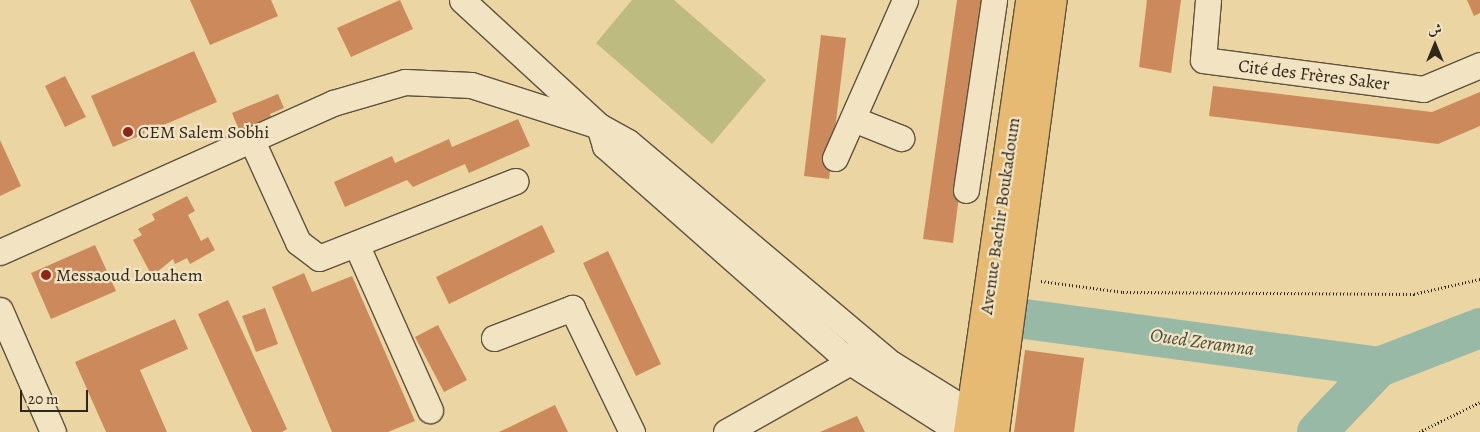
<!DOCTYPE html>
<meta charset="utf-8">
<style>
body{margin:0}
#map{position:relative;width:1480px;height:432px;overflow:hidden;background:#ebd5a3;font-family:Alegreya,Amiri,serif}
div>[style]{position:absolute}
.green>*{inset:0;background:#bebb80}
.river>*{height:40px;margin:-20px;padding:0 20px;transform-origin:20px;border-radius:20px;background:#98b9a6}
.building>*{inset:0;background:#cc8a5c}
.path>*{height:3px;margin-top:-1.5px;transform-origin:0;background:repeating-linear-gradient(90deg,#2f271c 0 1px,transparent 0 3.5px)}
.roads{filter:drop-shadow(1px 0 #5e523e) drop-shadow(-1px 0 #5e523e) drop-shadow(0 1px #5e523e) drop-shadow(0 -1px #5e523e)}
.street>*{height:25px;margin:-12.5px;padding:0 12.5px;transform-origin:12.5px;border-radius:12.5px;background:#f2e4c3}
.primary>*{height:28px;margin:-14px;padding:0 14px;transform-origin:14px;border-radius:14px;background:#e6ba72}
.dots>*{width:14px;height:14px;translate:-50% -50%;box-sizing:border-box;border:2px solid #f2e4c3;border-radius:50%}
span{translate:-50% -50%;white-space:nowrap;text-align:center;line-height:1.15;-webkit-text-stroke:4.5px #f2e4c3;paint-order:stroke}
.street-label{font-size:18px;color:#2f271c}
.poi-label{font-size:18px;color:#2f271c}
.left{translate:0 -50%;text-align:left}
.water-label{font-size:19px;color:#494c3e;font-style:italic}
.north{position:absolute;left:1410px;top:20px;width:50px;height:50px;-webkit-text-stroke:4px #f2e4c3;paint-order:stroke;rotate:0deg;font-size:14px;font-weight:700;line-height:20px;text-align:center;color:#2f271c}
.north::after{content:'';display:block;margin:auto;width:18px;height:22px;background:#2f271c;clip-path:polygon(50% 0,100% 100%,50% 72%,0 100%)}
.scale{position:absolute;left:20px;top:390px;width:68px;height:22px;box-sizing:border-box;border:2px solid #2f271c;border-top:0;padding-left:6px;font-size:15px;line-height:18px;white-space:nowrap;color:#2f271c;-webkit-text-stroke:4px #f2e4c3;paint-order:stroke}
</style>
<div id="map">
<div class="green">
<div style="clip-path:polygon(632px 0,674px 0,766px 80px,712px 144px,596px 43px)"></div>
</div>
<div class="river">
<div style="left:1025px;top:319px;width:357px;rotate:7.7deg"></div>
<div style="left:1379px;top:367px;width:108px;rotate:-21.1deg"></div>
<div style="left:1317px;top:432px;width:90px;rotate:-46.4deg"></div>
</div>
<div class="building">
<div style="clip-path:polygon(190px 0,271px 0,278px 16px,210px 45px)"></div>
<div style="clip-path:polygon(400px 0,413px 29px,351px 57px,337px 28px)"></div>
<div style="clip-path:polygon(957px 0,984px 0,953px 243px,923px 239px)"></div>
<div style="clip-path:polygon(1147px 0,1181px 0,1171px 73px,1139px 67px)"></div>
<div style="clip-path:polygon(1467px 0,1480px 0,1480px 13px,1474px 16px)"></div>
<div style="clip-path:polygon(821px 35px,846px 38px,829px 179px,804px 176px)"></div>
<div style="clip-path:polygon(194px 51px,217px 102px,113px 147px,91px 96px)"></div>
<div style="clip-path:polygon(65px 76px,86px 117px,65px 127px,45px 86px)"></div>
<div style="clip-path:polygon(1213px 86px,1432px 112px,1480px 92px,1480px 126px,1438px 144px,1209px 116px)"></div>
<div style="clip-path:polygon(278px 94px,284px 108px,270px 114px,280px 139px,248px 152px,232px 113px)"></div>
<div style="clip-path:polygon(518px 119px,530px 146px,469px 173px,465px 164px,413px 187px,407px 180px,345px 207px,334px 182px,392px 156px,395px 163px,449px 139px,452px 147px)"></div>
<div style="clip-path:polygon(0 140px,21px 186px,0 196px)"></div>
<div style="clip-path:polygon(187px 196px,195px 211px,188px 215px,201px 241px,208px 237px,215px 250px,190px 264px,187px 258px,175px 264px,173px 259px,152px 276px,133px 240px,142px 235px,138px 229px,155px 220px,152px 214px)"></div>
<div style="clip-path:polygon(542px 225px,555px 252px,449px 304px,436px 277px)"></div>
<div style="clip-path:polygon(95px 245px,116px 291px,51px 319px,31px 273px)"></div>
<div style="clip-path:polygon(608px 251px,661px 364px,636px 376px,583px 263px)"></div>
<div style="clip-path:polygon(304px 273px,312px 292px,352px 276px,415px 421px,388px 432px,332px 432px,272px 287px)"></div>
<div style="clip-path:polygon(228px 300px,287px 429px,282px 432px,252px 432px,198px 314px)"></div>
<div style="clip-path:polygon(265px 308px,278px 344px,256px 352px,242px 316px)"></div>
<div style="clip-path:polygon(175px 319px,188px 349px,140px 370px,167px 432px,106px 432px,75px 362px)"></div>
<div style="clip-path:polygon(438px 325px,467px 380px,444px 392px,415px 337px)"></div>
<div style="clip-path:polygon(1025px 350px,1084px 358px,1074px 432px,1014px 432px)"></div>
<div style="clip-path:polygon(555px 405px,568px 432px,499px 432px)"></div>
<div style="clip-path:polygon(857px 416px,865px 432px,820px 432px)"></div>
</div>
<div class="path">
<div style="left:1041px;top:281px;width:83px;rotate:7.6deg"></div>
<div style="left:1123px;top:292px;width:291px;rotate:0.4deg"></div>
<div style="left:1414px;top:294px;width:68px;rotate:-12.8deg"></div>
<div style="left:1419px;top:432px;width:68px;rotate:-26.2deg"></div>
</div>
<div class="roads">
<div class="street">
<div style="left:462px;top:0;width:186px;rotate:42.6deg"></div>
<div style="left:599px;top:126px;width:21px;rotate:73deg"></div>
<div style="left:605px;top:146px;width:327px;rotate:41.4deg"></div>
<div style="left:850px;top:362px;width:130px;rotate:32.5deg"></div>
<div style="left:1208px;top:0;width:60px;rotate:94.8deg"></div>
<div style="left:1203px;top:60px;width:222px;rotate:7.5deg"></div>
<div style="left:1423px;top:89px;width:62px;rotate:-22.8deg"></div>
<div style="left:853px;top:119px;width:52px;rotate:21.6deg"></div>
<div style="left:252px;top:141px;width:111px;rotate:65.5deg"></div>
<div style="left:298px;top:242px;width:26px;rotate:37deg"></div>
<div style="left:319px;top:258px;width:211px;rotate:-21.4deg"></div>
<div style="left:835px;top:158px;width:173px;rotate:-66.1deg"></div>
<div style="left:966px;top:190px;width:192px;rotate:-81.6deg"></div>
<div style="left:356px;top:244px;width:182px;rotate:66deg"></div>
<div style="left:0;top:252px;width:365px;rotate:-24.1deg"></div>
<div style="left:333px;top:103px;width:75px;rotate:-16.3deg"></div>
<div style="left:405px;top:82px;width:66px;rotate:2.6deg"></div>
<div style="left:471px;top:85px;width:134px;rotate:17.8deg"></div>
<div style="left:599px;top:126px;width:33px;rotate:29deg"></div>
<div style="left:628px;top:142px;width:345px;rotate:40.1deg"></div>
<div style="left:0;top:310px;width:133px;rotate:66.5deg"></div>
<div style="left:494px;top:338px;width:84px;rotate:-21deg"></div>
<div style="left:572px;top:308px;width:138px;rotate:64.2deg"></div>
<div style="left:875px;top:363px;width:17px;rotate:3deg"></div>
<div style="left:892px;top:364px;width:110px;rotate:31.7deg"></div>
<div style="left:726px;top:432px;width:142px;rotate:-29.4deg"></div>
<div style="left:850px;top:362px;width:15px;rotate:-58deg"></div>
</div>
<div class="primary">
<div style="left:968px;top:432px;width:436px;rotate:-81.8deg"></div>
<div style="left:995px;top:432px;width:436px;rotate:-82.4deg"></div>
</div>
</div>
<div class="dots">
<div style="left:128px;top:132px;background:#8f2418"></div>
<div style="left:46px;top:275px;background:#8f2418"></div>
</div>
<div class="street-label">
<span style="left:1314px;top:75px;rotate:7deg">Cité des Frères Saker</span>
<span style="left:1000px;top:216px;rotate:-82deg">Avenue Bachir Boukadoum</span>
</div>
<div class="poi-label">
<span class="left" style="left:138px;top:132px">CEM Salem Sobhi</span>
<span class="left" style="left:56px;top:275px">Messaoud Louahem</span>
</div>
<div class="water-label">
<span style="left:1202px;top:343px;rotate:8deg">Oued Zeramna</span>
</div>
<div class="north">ش</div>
<div class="scale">20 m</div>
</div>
